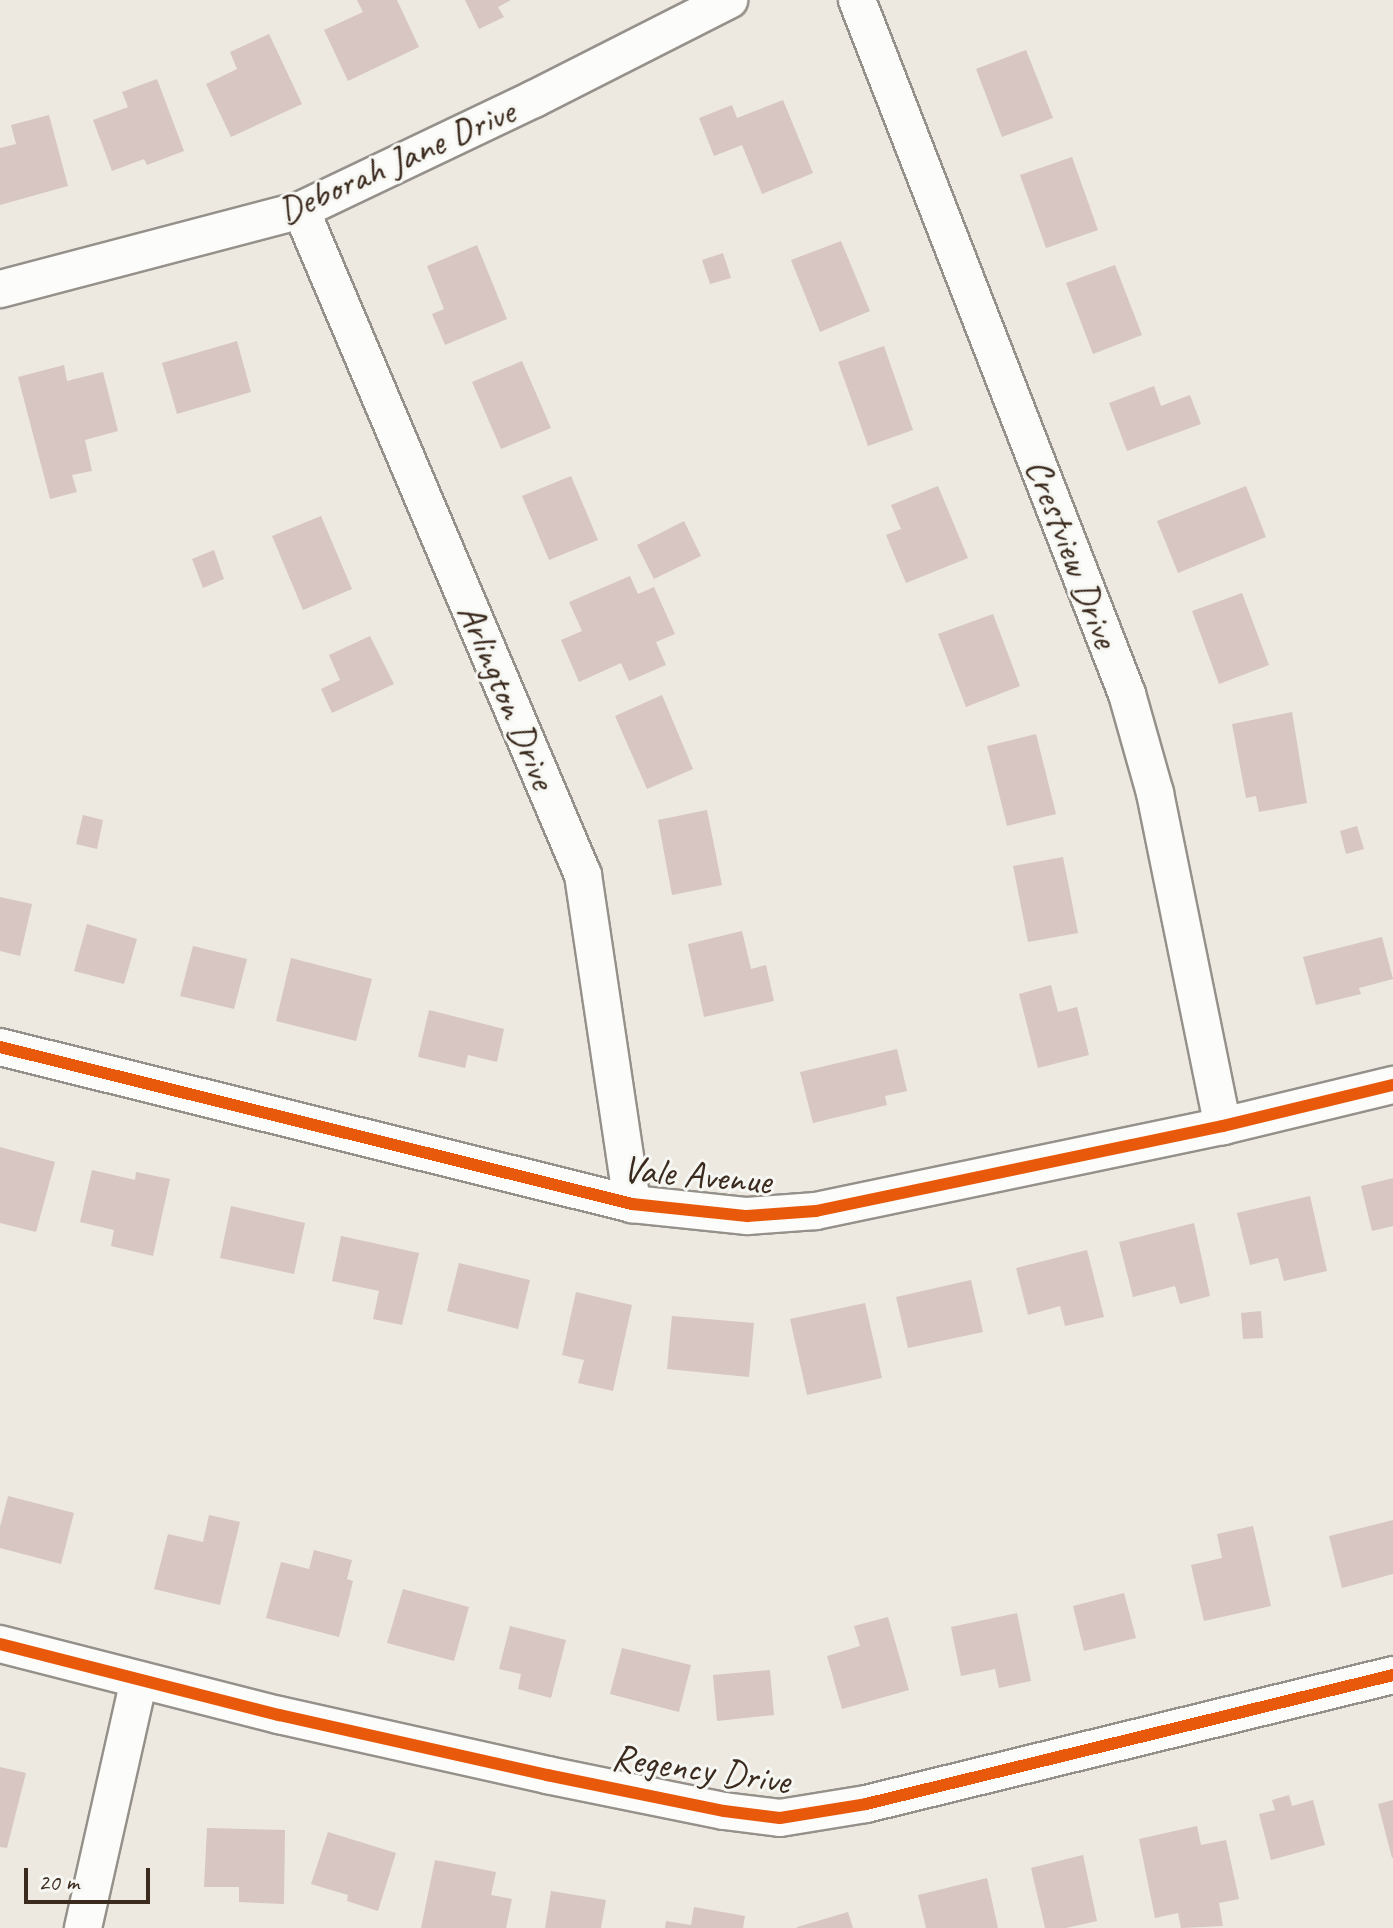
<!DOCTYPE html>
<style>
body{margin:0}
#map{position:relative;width:1393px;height:1928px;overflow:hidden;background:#ede9e1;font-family:Caveat,sans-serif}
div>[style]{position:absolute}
.building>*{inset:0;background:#d7c6c1}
.roads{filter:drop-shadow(2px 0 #96908a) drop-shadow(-2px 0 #96908a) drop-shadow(0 2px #96908a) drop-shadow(0 -2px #96908a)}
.street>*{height:36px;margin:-18px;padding:0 18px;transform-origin:18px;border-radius:18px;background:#fcfcfa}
.cycleway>*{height:12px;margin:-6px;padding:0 6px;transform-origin:6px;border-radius:6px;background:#e8590c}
span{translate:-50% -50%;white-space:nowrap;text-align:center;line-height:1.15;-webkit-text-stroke:6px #f6f6f2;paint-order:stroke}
.street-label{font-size:38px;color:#3b2a1e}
.scale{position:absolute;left:24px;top:1868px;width:126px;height:36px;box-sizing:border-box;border:4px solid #3b2a1e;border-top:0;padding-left:10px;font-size:24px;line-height:28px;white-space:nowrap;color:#3b2a1e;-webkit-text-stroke:6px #f6f6f2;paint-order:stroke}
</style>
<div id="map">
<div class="building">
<div style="clip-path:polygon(357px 0,397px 0,419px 47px,348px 81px,324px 30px,363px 12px)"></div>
<div style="clip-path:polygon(465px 0,511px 0,498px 7px,504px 17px,479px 29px)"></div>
<div style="clip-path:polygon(269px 34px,302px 104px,231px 137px,206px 84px,237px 69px,230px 52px)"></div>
<div style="clip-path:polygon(1026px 50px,1053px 118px,1002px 137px,976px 69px)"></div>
<div style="clip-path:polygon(157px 79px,184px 151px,147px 165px,144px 159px,112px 171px,93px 120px,128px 107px,122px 92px)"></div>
<div style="clip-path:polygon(783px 100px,813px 173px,762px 194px,742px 145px,714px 156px,699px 118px,732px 105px,737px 118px)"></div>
<div style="clip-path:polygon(49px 115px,68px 186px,0 205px,0 148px,16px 144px,11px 125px)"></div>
<div style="clip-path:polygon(1072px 157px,1098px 230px,1046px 248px,1020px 175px)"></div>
<div style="clip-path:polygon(841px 241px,870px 311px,820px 332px,791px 260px)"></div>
<div style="clip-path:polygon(477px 245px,507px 319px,445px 345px,432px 314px,444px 309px,427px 266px)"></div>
<div style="clip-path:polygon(723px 253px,731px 278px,710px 284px,702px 260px)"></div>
<div style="clip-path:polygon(1115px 265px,1142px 335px,1093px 354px,1066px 283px)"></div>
<div style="clip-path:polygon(237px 341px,251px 392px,177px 414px,162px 363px)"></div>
<div style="clip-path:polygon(884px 346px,913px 430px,868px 446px,838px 362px)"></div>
<div style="clip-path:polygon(522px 361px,551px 428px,501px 449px,472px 382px)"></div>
<div style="clip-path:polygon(64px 365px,67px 381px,103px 372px,118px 431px,85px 440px,92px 471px,72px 475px,77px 492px,50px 499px,18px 377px)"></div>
<div style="clip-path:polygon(1154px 386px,1161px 406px,1190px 395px,1201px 424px,1127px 451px,1109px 403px)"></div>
<div style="clip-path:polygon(571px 476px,598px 540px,549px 560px,522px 496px)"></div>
<div style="clip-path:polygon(938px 486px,968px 558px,906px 583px,886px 535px,901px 529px,891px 505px)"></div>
<div style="clip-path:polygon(1246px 486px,1266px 537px,1178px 573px,1157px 521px)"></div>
<div style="clip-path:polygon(321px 516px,352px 589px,303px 610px,272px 536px)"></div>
<div style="clip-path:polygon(684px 521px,701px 556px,654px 579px,637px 545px)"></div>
<div style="clip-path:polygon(214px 550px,224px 579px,203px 588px,192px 559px)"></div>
<div style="clip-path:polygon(630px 576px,638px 594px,654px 587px,675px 634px,656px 642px,666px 665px,629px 681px,621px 663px,579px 682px,561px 640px,582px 631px,569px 602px)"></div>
<div style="clip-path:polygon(1242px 593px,1269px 665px,1219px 684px,1192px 611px)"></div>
<div style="clip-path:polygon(993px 614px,1020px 686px,966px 707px,938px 634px)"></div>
<div style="clip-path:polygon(370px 636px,394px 684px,332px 713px,321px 689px,340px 680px,329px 655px)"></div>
<div style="clip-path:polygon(662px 695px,693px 769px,647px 789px,615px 716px)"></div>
<div style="clip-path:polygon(1292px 712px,1307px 803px,1259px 812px,1256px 796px,1246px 798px,1232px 724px)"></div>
<div style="clip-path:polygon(1036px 734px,1056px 814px,1007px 826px,987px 746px)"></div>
<div style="clip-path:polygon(707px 810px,722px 885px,672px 895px,658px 820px)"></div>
<div style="clip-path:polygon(83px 815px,103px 820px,97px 849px,76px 844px)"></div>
<div style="clip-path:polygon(1357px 826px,1364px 849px,1346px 854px,1340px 831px)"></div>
<div style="clip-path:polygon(1063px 857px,1078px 933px,1028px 942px,1013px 866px)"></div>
<div style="clip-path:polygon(0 897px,32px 904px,20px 956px,0 951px)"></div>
<div style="clip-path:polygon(87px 924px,137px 939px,124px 984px,74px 971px)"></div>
<div style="clip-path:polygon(742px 931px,751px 969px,766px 965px,774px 1001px,704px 1017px,688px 944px)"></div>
<div style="clip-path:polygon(1382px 937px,1393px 979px,1359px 988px,1361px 994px,1316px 1005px,1303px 957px)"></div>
<div style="clip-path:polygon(193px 946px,247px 959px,234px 1009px,180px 996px)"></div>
<div style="clip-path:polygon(291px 958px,372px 979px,356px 1041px,276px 1021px)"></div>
<div style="clip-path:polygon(1051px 985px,1058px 1012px,1077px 1007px,1089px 1055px,1038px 1068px,1019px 994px)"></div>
<div style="clip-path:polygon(429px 1010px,504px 1029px,497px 1062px,468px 1055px,465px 1068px,418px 1057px)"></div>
<div style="clip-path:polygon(897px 1049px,907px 1091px,885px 1096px,887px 1105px,813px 1123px,800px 1072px)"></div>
<div style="clip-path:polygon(0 1147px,55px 1162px,36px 1232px,0 1223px)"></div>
<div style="clip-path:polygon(92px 1170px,135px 1180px,136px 1172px,170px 1179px,153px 1256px,111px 1246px,114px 1230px,80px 1222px)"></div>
<div style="clip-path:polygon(1393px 1178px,1393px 1226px,1372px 1231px,1361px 1186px)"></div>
<div style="clip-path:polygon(1310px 1196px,1327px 1271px,1284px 1281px,1278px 1258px,1250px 1265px,1237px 1213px)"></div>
<div style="clip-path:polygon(231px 1206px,305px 1223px,294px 1274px,220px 1258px)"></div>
<div style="clip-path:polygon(1194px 1223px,1210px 1296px,1180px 1304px,1175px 1286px,1133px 1297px,1119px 1242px)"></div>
<div style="clip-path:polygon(341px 1236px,419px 1253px,402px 1325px,373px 1319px,379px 1291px,332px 1281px)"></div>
<div style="clip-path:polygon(1087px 1250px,1104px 1317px,1065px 1326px,1060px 1306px,1028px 1315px,1016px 1268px)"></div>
<div style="clip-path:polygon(459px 1263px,530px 1280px,518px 1329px,447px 1311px)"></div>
<div style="clip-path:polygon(971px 1280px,983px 1332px,908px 1348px,896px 1297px)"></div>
<div style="clip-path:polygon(576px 1292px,632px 1305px,613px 1391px,578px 1383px,584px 1360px,562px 1355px)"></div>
<div style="clip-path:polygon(865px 1303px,882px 1378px,807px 1395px,790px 1319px)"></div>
<div style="clip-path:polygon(1261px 1311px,1263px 1338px,1243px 1339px,1241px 1313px)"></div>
<div style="clip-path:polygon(672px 1316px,754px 1323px,749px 1377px,667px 1369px)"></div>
<div style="clip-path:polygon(8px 1496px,74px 1513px,61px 1564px,0 1548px,0 1527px)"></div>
<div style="clip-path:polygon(209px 1515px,240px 1522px,220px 1605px,154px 1589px,168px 1534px,203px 1542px)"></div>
<div style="clip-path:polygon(1393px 1520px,1393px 1574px,1342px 1588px,1329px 1536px)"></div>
<div style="clip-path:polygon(1253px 1526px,1271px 1606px,1204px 1621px,1191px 1565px,1222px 1558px,1217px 1534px)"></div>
<div style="clip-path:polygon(314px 1550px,352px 1560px,347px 1579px,353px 1581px,339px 1637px,266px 1618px,281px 1562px,309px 1569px)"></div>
<div style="clip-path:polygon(403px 1589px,469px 1607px,454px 1661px,387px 1643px)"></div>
<div style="clip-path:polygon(1124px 1593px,1136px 1638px,1084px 1651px,1073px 1606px)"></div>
<div style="clip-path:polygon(1017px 1613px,1031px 1681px,999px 1688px,995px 1669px,961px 1676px,951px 1627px)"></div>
<div style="clip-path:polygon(888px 1617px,909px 1690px,842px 1709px,827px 1656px,860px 1646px,854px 1626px)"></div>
<div style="clip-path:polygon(510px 1626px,566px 1640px,551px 1698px,518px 1689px,521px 1674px,499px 1669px)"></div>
<div style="clip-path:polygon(622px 1648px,691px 1665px,679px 1712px,610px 1694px)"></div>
<div style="clip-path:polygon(770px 1670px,774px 1715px,717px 1721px,713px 1675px)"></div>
<div style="clip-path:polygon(0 1767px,26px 1773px,7px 1848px,0 1847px)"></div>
<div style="clip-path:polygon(1289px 1795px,1292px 1806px,1313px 1800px,1325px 1845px,1271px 1860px,1259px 1814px,1275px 1810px,1272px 1800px)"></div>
<div style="clip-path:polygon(1393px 1800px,1393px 1858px,1392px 1858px,1378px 1804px)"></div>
<div style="clip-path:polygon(1197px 1826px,1201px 1845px,1226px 1840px,1239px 1899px,1219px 1903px,1223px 1926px,1181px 1928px,1178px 1913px,1155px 1918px,1139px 1839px)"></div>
<div style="clip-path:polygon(207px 1828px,285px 1830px,284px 1904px,239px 1902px,239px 1887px,204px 1887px)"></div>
<div style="clip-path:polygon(328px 1832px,396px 1853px,378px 1911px,347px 1901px,348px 1895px,311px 1884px)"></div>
<div style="clip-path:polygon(1083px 1855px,1097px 1921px,1066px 1928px,1045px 1928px,1031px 1868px)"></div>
<div style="clip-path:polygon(435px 1860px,496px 1872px,491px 1895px,512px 1899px,506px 1928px,421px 1928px)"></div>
<div style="clip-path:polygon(987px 1878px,998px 1928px,926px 1928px,918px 1895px)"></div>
<div style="clip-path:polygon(551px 1891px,606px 1900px,601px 1928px,545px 1928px)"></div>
<div style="clip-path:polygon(694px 1907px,745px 1916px,743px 1928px,665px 1928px,666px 1921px,691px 1925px)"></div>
<div style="clip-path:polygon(848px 1912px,853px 1928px,797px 1928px,797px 1927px)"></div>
</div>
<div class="roads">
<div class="street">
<div style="left:857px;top:0;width:745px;rotate:68.74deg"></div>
<div style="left:1127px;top:694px;width:103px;rotate:74.2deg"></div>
<div style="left:1155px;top:793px;width:340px;rotate:78.5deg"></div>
<div style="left:301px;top:210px;width:722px;rotate:67.02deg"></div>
<div style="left:583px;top:875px;width:333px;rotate:81.5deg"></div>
<div style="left:0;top:289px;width:311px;rotate:-14.7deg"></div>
<div style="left:301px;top:210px;width:258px;rotate:-25.5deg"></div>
<div style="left:534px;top:99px;width:219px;rotate:-26.9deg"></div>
<div style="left:0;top:1047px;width:651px;rotate:13.95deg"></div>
<div style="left:632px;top:1204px;width:116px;rotate:6deg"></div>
<div style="left:747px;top:1216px;width:69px;rotate:-4.1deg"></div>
<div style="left:816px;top:1211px;width:416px;rotate:-11.8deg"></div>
<div style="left:1223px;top:1126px;width:175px;rotate:-13.6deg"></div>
<div style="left:0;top:1644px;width:288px;rotate:14.3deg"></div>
<div style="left:279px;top:1715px;width:275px;rotate:12.6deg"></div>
<div style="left:547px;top:1775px;width:181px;rotate:11.5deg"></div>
<div style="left:724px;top:1811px;width:56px;rotate:7.1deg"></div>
<div style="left:780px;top:1818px;width:87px;rotate:-9.2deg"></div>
<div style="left:866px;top:1804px;width:543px;rotate:-13.75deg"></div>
<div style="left:83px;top:1928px;width:254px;rotate:-77.3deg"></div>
</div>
</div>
<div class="cycleway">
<div style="left:0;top:1047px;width:651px;rotate:13.95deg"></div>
<div style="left:632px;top:1204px;width:116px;rotate:6deg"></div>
<div style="left:747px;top:1216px;width:69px;rotate:-4.1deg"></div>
<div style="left:816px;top:1211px;width:416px;rotate:-11.8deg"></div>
<div style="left:1223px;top:1126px;width:175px;rotate:-13.6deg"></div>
<div style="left:0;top:1644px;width:288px;rotate:14.3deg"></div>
<div style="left:279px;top:1715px;width:275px;rotate:12.6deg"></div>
<div style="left:547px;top:1775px;width:181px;rotate:11.5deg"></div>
<div style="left:724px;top:1811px;width:56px;rotate:7.1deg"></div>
<div style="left:780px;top:1818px;width:87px;rotate:-9.2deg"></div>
<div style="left:866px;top:1804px;width:543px;rotate:-13.75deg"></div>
</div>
<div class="street-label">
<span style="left:396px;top:161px;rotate:-24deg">Deborah Jane Drive</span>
<span style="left:1072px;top:553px;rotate:69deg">Crestview Drive</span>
<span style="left:507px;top:696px;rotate:67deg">Arlington Drive</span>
<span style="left:697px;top:1175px;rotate:5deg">Vale Avenue</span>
<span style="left:701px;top:1769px;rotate:8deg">Regency Drive</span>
</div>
<div class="scale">20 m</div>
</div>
